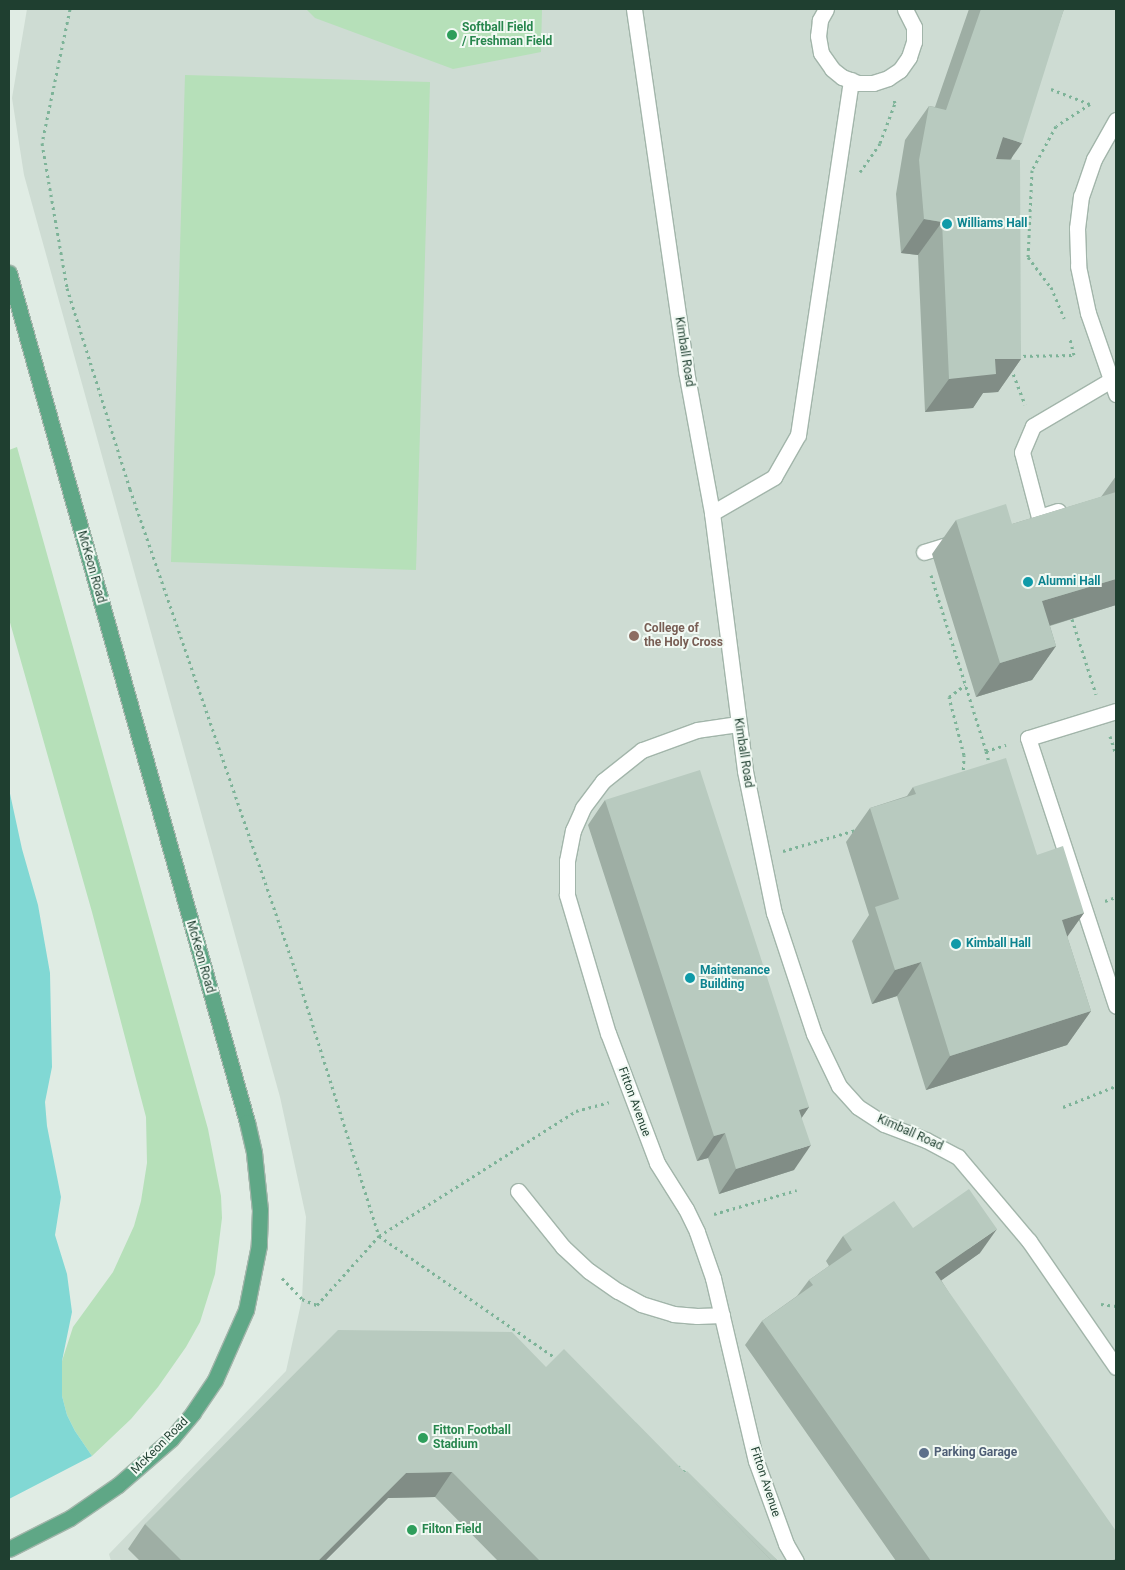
<!DOCTYPE html>
<style>
body{margin:0}
#map{position:relative;width:1125px;height:1570px;overflow:hidden;background:#e0ece4;font-family:Roboto,sans-serif}
div>[style]{position:absolute}
.built>*{inset:0;background:#cedcd3}
.green>*{inset:0;background:#b6e0b9}
.water>*{inset:0;background:#81d8d4}
.path>*{height:3px;margin-top:-1.5px;transform-origin:0;background:repeating-linear-gradient(90deg,#7db398 0 2.5px,transparent 0 6.5px)}
.roads{filter:drop-shadow(1px 0 #a2b5aa) drop-shadow(-1px 0 #a2b5aa) drop-shadow(0 1px #a2b5aa) drop-shadow(0 -1px #a2b5aa)}
.minor>*{height:15px;margin:-7.5px;padding:0 7.5px;transform-origin:7.5px;border-radius:7.5px;background:#fff}
.major>*{height:15px;margin:-7.5px;padding:0 7.5px;transform-origin:7.5px;border-radius:7.5px;background:#5fa786}
.wall>*{inset:0;background:#9eaea4}
.shaded-wall>*{inset:0;background:#818d86}
.building>*{inset:0;background:#b8cabf}
.dots>*{width:14px;height:14px;translate:-50% -50%;box-sizing:border-box;border:2px solid #f1f9f3;border-radius:50%}
span{translate:-50% -50%;white-space:nowrap;text-align:center;line-height:1.15;-webkit-text-stroke:4px #f1f9f3;paint-order:stroke}
.leisure-label{font-size:12px;color:#27864d;font-weight:700}
.left{translate:0 -50%;text-align:left}
.culture-label{font-size:12px;color:#0d838f;font-weight:700}
.street-label{font-size:12px;color:#1f3f30}
.education-label{font-size:12px;color:#785e54;font-weight:700}
.service-label{font-size:12px;color:#4e5e75;font-weight:700}
.frame{position:absolute;inset:0;border:10px solid #1f3f30;pointer-events:none}
</style>
<div id="map">
<div class="built">
<div style="clip-path:polygon(27px 9px,1116px 9px,1116px 1561px,111px 1561px,109px 1554px,286px 1371px,302px 1299px,306px 1217px,280px 1097px,24px 175px,12px 98px)"></div>
</div>
<div class="green">
<div style="clip-path:polygon(306px 9px,542px 9px,541px 52px,453px 69px,315px 18px)"></div>
<div style="clip-path:polygon(185px 75px,430px 82px,416px 570px,171px 562px)"></div>
<div style="clip-path:polygon(17px 447px,208px 1129px,221px 1196px,222px 1218px,215px 1274px,200px 1322px,186px 1347px,158px 1387px,131px 1419px,92px 1456px,75px 1431px,67px 1415px,62px 1396px,62px 1361px,73px 1327px,113px 1272px,134px 1226px,141px 1201px,147px 1163px,146px 1117px,92px 912px,9px 619px,9px 450px)"></div>
</div>
<div class="water">
<div style="clip-path:polygon(9px 789px,22px 849px,38px 905px,50px 973px,52px 1067px,45px 1102px,47px 1126px,61px 1197px,55px 1235px,67px 1274px,72px 1312px,62px 1361px,62px 1396px,67px 1415px,75px 1431px,92px 1456px,9px 1499px)"></div>
</div>
<div class="path">
<div style="left:70px;top:9px;width:137px;rotate:101.8deg"></div>
<div style="left:42px;top:143px;width:147px;rotate:80.2deg"></div>
<div style="left:67px;top:288px;width:211px;rotate:72.6deg"></div>
<div style="left:130px;top:489px;width:520px;rotate:71.04deg"></div>
<div style="left:299px;top:981px;width:267px;rotate:72.6deg"></div>
<div style="left:379px;top:1236px;width:216px;rotate:34.6deg"></div>
<div style="left:1051px;top:89px;width:42px;rotate:21deg"></div>
<div style="left:1090px;top:104px;width:40px;rotate:147.1deg"></div>
<div style="left:1056px;top:126px;width:50px;rotate:118.6deg"></div>
<div style="left:1032px;top:170px;width:87px;rotate:92.6deg"></div>
<div style="left:1028px;top:257px;width:38px;rotate:53deg"></div>
<div style="left:1051px;top:287px;width:34px;rotate:67deg"></div>
<div style="left:860px;top:172px;width:35px;rotate:-55deg"></div>
<div style="left:880px;top:143px;width:43px;rotate:-69.4deg"></div>
<div style="left:895px;top:103px;width:3px;rotate:-108deg"></div>
<div style="left:1017px;top:356px;width:57px;rotate:-1deg"></div>
<div style="left:1074px;top:355px;width:16px;rotate:-104deg"></div>
<div style="left:1011px;top:368px;width:39px;rotate:69deg"></div>
<div style="left:931px;top:575px;width:184px;rotate:72.6deg"></div>
<div style="left:986px;top:751px;width:21px;rotate:-17deg"></div>
<div style="left:1072px;top:619px;width:79px;rotate:72.3deg"></div>
<div style="left:1110px;top:736px;width:19px;rotate:72deg"></div>
<div style="left:986px;top:751px;width:16px;rotate:75deg"></div>
<div style="left:963px;top:776px;width:21px;rotate:-87deg"></div>
<div style="left:964px;top:755px;width:60px;rotate:-104.5deg"></div>
<div style="left:949px;top:697px;width:20px;rotate:-37deg"></div>
<div style="left:783px;top:851px;width:76px;rotate:-16deg"></div>
<div style="left:1105px;top:901px;width:12px;rotate:-20deg"></div>
<div style="left:1063px;top:1107px;width:57px;rotate:-21.6deg"></div>
<div style="left:714px;top:1214px;width:86px;rotate:-16.1deg"></div>
<div style="left:282px;top:1278px;width:29px;rotate:46deg"></div>
<div style="left:302px;top:1299px;width:16px;rotate:22deg"></div>
<div style="left:317px;top:1305px;width:93px;rotate:-48.1deg"></div>
<div style="left:379px;top:1236px;width:233px;rotate:-32.4deg"></div>
<div style="left:576px;top:1111px;width:34px;rotate:-15deg"></div>
<div style="left:1101px;top:1304px;width:15px;rotate:8deg"></div>
<div style="left:678px;top:1466px;width:13px;rotate:42deg"></div>
</div>
<div class="roads">
<div class="minor">
<div style="left:634px;top:9px;width:366px;rotate:81.8deg"></div>
<div style="left:686px;top:371px;width:144px;rotate:79.6deg"></div>
<div style="left:712px;top:513px;width:260px;rotate:82.7deg"></div>
<div style="left:745px;top:771px;width:145px;rotate:78.5deg"></div>
<div style="left:774px;top:913px;width:127px;rotate:71.7deg"></div>
<div style="left:814px;top:1034px;width:58px;rotate:64.3deg"></div>
<div style="left:839px;top:1086px;width:28px;rotate:48deg"></div>
<div style="left:858px;top:1107px;width:31px;rotate:33deg"></div>
<div style="left:884px;top:1124px;width:45px;rotate:20.9deg"></div>
<div style="left:926px;top:1140px;width:36px;rotate:28deg"></div>
<div style="left:958px;top:1157px;width:110px;rotate:49.8deg"></div>
<div style="left:1029px;top:1241px;width:153px;rotate:55.4deg"></div>
<div style="left:826px;top:9px;width:13px;rotate:119deg"></div>
<div style="left:820px;top:20px;width:16px;rotate:97deg"></div>
<div style="left:818px;top:36px;width:17px;rotate:80deg"></div>
<div style="left:821px;top:53px;width:19px;rotate:55deg"></div>
<div style="left:832px;top:69px;width:13px;rotate:39deg"></div>
<div style="left:842px;top:77px;width:17px;rotate:21deg"></div>
<div style="left:858px;top:83px;width:15px"></div>
<div style="left:873px;top:83px;width:16px;rotate:-18deg"></div>
<div style="left:888px;top:78px;width:14px;rotate:-34deg"></div>
<div style="left:900px;top:70px;width:16px;rotate:-55deg"></div>
<div style="left:909px;top:57px;width:16px;rotate:-72deg"></div>
<div style="left:914px;top:42px;width:15px;rotate:-90deg"></div>
<div style="left:914px;top:27px;width:20px;rotate:-117deg"></div>
<div style="left:1116px;top:120px;width:45px;rotate:119.4deg"></div>
<div style="left:1094px;top:159px;width:39px;rotate:109deg"></div>
<div style="left:1081px;top:196px;width:32px;rotate:97deg"></div>
<div style="left:1077px;top:228px;width:38px;rotate:88deg"></div>
<div style="left:1078px;top:266px;width:48px;rotate:78deg"></div>
<div style="left:1088px;top:313px;width:86px;rotate:70.9deg"></div>
<div style="left:1058px;top:511px;width:20px;rotate:162deg"></div>
<div style="left:1039px;top:517px;width:67px;rotate:-104.7deg"></div>
<div style="left:1022px;top:452px;width:28px;rotate:-67deg"></div>
<div style="left:1033px;top:426px;width:91px;rotate:-30.5deg"></div>
<div style="left:712px;top:513px;width:72px;rotate:-30.1deg"></div>
<div style="left:774px;top:477px;width:48px;rotate:-60.3deg"></div>
<div style="left:798px;top:435px;width:359px;rotate:-81.5deg"></div>
<div style="left:924px;top:552px;width:31px;rotate:-17deg"></div>
<div style="left:1116px;top:711px;width:92px;rotate:162.9deg"></div>
<div style="left:1028px;top:738px;width:282px;rotate:71.8deg"></div>
<div style="left:738px;top:724px;width:41px;rotate:171.7deg"></div>
<div style="left:697px;top:730px;width:59px;rotate:160deg"></div>
<div style="left:642px;top:750px;width:50px;rotate:141.5deg"></div>
<div style="left:603px;top:781px;width:34px;rotate:127deg"></div>
<div style="left:583px;top:808px;width:24px;rotate:114deg"></div>
<div style="left:573px;top:830px;width:32px;rotate:101deg"></div>
<div style="left:567px;top:861px;width:34px;rotate:90deg"></div>
<div style="left:567px;top:895px;width:144px;rotate:73.5deg"></div>
<div style="left:608px;top:1033px;width:139px;rotate:69.3deg"></div>
<div style="left:657px;top:1163px;width:54px;rotate:57.8deg"></div>
<div style="left:686px;top:1209px;width:25px;rotate:64deg"></div>
<div style="left:697px;top:1232px;width:49px;rotate:70.8deg"></div>
<div style="left:713px;top:1278px;width:188px;rotate:76.8deg"></div>
<div style="left:756px;top:1461px;width:88px;rotate:70.1deg"></div>
<div style="left:786px;top:1544px;width:20px;rotate:60deg"></div>
<div style="left:518px;top:1191px;width:72px;rotate:51.2deg"></div>
<div style="left:563px;top:1247px;width:35px;rotate:43deg"></div>
<div style="left:589px;top:1271px;width:35px;rotate:35deg"></div>
<div style="left:618px;top:1291px;width:26px;rotate:29deg"></div>
<div style="left:641px;top:1304px;width:34px;rotate:17deg"></div>
<div style="left:673px;top:1314px;width:24px;rotate:5deg"></div>
<div style="left:697px;top:1316px;width:25px;rotate:-2deg"></div>
</div>
<div class="major">
<div style="left:9px;top:273px;width:882px;rotate:74.34deg"></div>
<div style="left:247px;top:1122px;width:32px;rotate:77deg"></div>
<div style="left:254px;top:1153px;width:57px;rotate:84deg"></div>
<div style="left:260px;top:1210px;width:35px;rotate:92deg"></div>
<div style="left:259px;top:1245px;width:66px;rotate:101.3deg"></div>
<div style="left:246px;top:1310px;width:77px;rotate:113.9deg"></div>
<div style="left:215px;top:1380px;width:40px;rotate:124deg"></div>
<div style="left:193px;top:1413px;width:34px;rotate:130deg"></div>
<div style="left:171px;top:1439px;width:70px;rotate:139deg"></div>
<div style="left:118px;top:1485px;width:58px;rotate:145.5deg"></div>
<div style="left:70px;top:1518px;width:68px;rotate:153.1deg"></div>
</div>
</div>
<div class="wall">
<div style="clip-path:polygon(969px 9px,1064px 9px,1011px 160px,1021px 359px,998px 392px,983px 393px,973px 408px,925px 412px,918px 255px,901px 253px,896px 194px,905px 140px,929px 106px,935px 107px)"></div>
<div style="clip-path:polygon(1116px 476px,1116px 605px,1050px 626px,1056px 646px,1032px 680px,976px 697px,932px 554px,956px 520px,1012px 524px,1101px 497px)"></div>
<div style="clip-path:polygon(913px 787px,1037px 855px,1084px 913px,1067px 936px,1091px 1011px,1067px 1045px,926px 1090px,897px 996px,872px 1004px,852px 941px,869px 915px,846px 842px,870px 808px,907px 796px)"></div>
<div style="clip-path:polygon(605px 800px,809px 1107px,802px 1117px,794px 1170px,719px 1194px,708px 1158px,697px 1161px,588px 825px)"></div>
<div style="clip-path:polygon(913px 1228px,980px 1253px,941px 1280px,1116px 1561px,896px 1561px,745px 1345px,762px 1321px,797px 1296px,809px 1280px,829px 1266px,826px 1261px,843px 1236px)"></div>
<div style="clip-path:polygon(546px 1367px,685px 1473px,778px 1561px,498px 1561px,435px 1497px,388px 1498px,325px 1561px,140px 1561px,128px 1549px,145px 1524px)"></div>
</div>
<div class="shaded-wall">
<div style="clip-path:polygon(1003px 137px,1022px 143px,998px 177px,979px 171px)"></div>
<div style="clip-path:polygon(924px 219px,942px 222px,918px 255px,901px 253px)"></div>
<div style="clip-path:polygon(995px 359px,1021px 359px,998px 392px,983px 393px,973px 408px,925px 412px,949px 379px)"></div>
<div style="clip-path:polygon(1116px 579px,1116px 605px,1019px 635px,1042px 601px)"></div>
<div style="clip-path:polygon(1056px 646px,1032px 680px,976px 697px,1000px 663px)"></div>
<div style="clip-path:polygon(1084px 913px,1060px 947px,1062px 920px)"></div>
<div style="clip-path:polygon(921px 962px,897px 996px,872px 1004px,895px 970px)"></div>
<div style="clip-path:polygon(1091px 1011px,1067px 1045px,926px 1090px,950px 1056px)"></div>
<div style="clip-path:polygon(809px 1107px,792px 1132px,799px 1110px)"></div>
<div style="clip-path:polygon(725px 1133px,708px 1158px,697px 1161px,714px 1136px)"></div>
<div style="clip-path:polygon(811px 1145px,794px 1170px,719px 1194px,736px 1169px)"></div>
<div style="clip-path:polygon(997px 1229px,980px 1253px,918px 1297px,935px 1272px)"></div>
<div style="clip-path:polygon(452px 1472px,435px 1497px,388px 1498px,325px 1561px,318px 1561px,406px 1473px)"></div>
</div>
<div class="building">
<div style="clip-path:polygon(981px 9px,1064px 9px,1022px 143px,1003px 137px,996px 159px,1020px 160px,1021px 359px,995px 359px,996px 374px,949px 379px,942px 222px,924px 219px,919px 160px,929px 106px,946px 110px)"></div>
<div style="clip-path:polygon(1116px 492px,1116px 579px,1042px 601px,1056px 646px,1000px 663px,956px 520px,1006px 504px,1012px 524px)"></div>
<div style="clip-path:polygon(1006px 758px,1037px 855px,1063px 846px,1084px 913px,1062px 920px,1091px 1011px,950px 1056px,921px 962px,895px 970px,875px 907px,899px 899px,870px 808px,916px 794px,913px 787px)"></div>
<div style="clip-path:polygon(700px 770px,809px 1107px,799px 1110px,811px 1145px,736px 1169px,725px 1133px,714px 1136px,605px 800px)"></div>
<div style="clip-path:polygon(969px 1189px,997px 1229px,935px 1272px,1116px 1531px,1116px 1558px,1112px 1561px,931px 1561px,762px 1321px,813px 1285px,809px 1280px,852px 1250px,843px 1236px,894px 1201px,913px 1228px)"></div>
<div style="clip-path:polygon(338px 1330px,512px 1332px,546px 1367px,564px 1349px,772px 1561px,540px 1561px,452px 1472px,406px 1473px,318px 1561px,182px 1561px,145px 1524px)"></div>
<div style="clip-path:polygon(687px 1471px,778px 1561px,772px 1561px,685px 1473px)"></div>
</div>
<div class="dots">
<div style="left:452px;top:35px;background:#2e9e5b"></div>
<div style="left:947px;top:224px;background:#0f9aa8"></div>
<div style="left:1028px;top:582px;background:#0f9aa8"></div>
<div style="left:634px;top:636px;background:#8d6e63"></div>
<div style="left:956px;top:944px;background:#0f9aa8"></div>
<div style="left:690px;top:978px;background:#0f9aa8"></div>
<div style="left:423px;top:1438px;background:#2e9e5b"></div>
<div style="left:924px;top:1453px;background:#5c6f8a"></div>
<div style="left:412px;top:1530px;background:#2e9e5b"></div>
</div>
<div class="leisure-label">
<span class="left" style="left:462px;top:35px">Softball Field<br>/ Freshman Field</span>
<span class="left" style="left:433px;top:1438px">Fitton Football<br>Stadium</span>
<span class="left" style="left:422px;top:1530px">Filton Field</span>
</div>
<div class="culture-label">
<span class="left" style="left:957px;top:224px">Williams Hall</span>
<span class="left" style="left:1038px;top:582px">Alumni Hall</span>
<span class="left" style="left:966px;top:944px">Kimball Hall</span>
<span class="left" style="left:700px;top:978px">Maintenance<br>Building</span>
</div>
<div class="street-label">
<span style="left:684px;top:352px;rotate:81deg">Kimball Road</span>
<span style="left:91px;top:567px;rotate:74deg">McKeon Road</span>
<span style="left:743px;top:753px;rotate:81deg">Kimball Road</span>
<span style="left:200px;top:957px;rotate:74deg">McKeon Road</span>
<span style="left:634px;top:1102px;rotate:70deg">Fitton Avenue</span>
<span style="left:910px;top:1133px;rotate:24deg">Kimball Road</span>
<span style="left:160px;top:1446px;rotate:-45deg">McKeon Road</span>
<span style="left:765px;top:1482px;rotate:72deg">Fitton Avenue</span>
</div>
<div class="education-label">
<span class="left" style="left:644px;top:636px">College of<br>the Holy Cross</span>
</div>
<div class="service-label">
<span class="left" style="left:934px;top:1453px">Parking Garage</span>
</div>
<div class="frame"></div>
</div>
